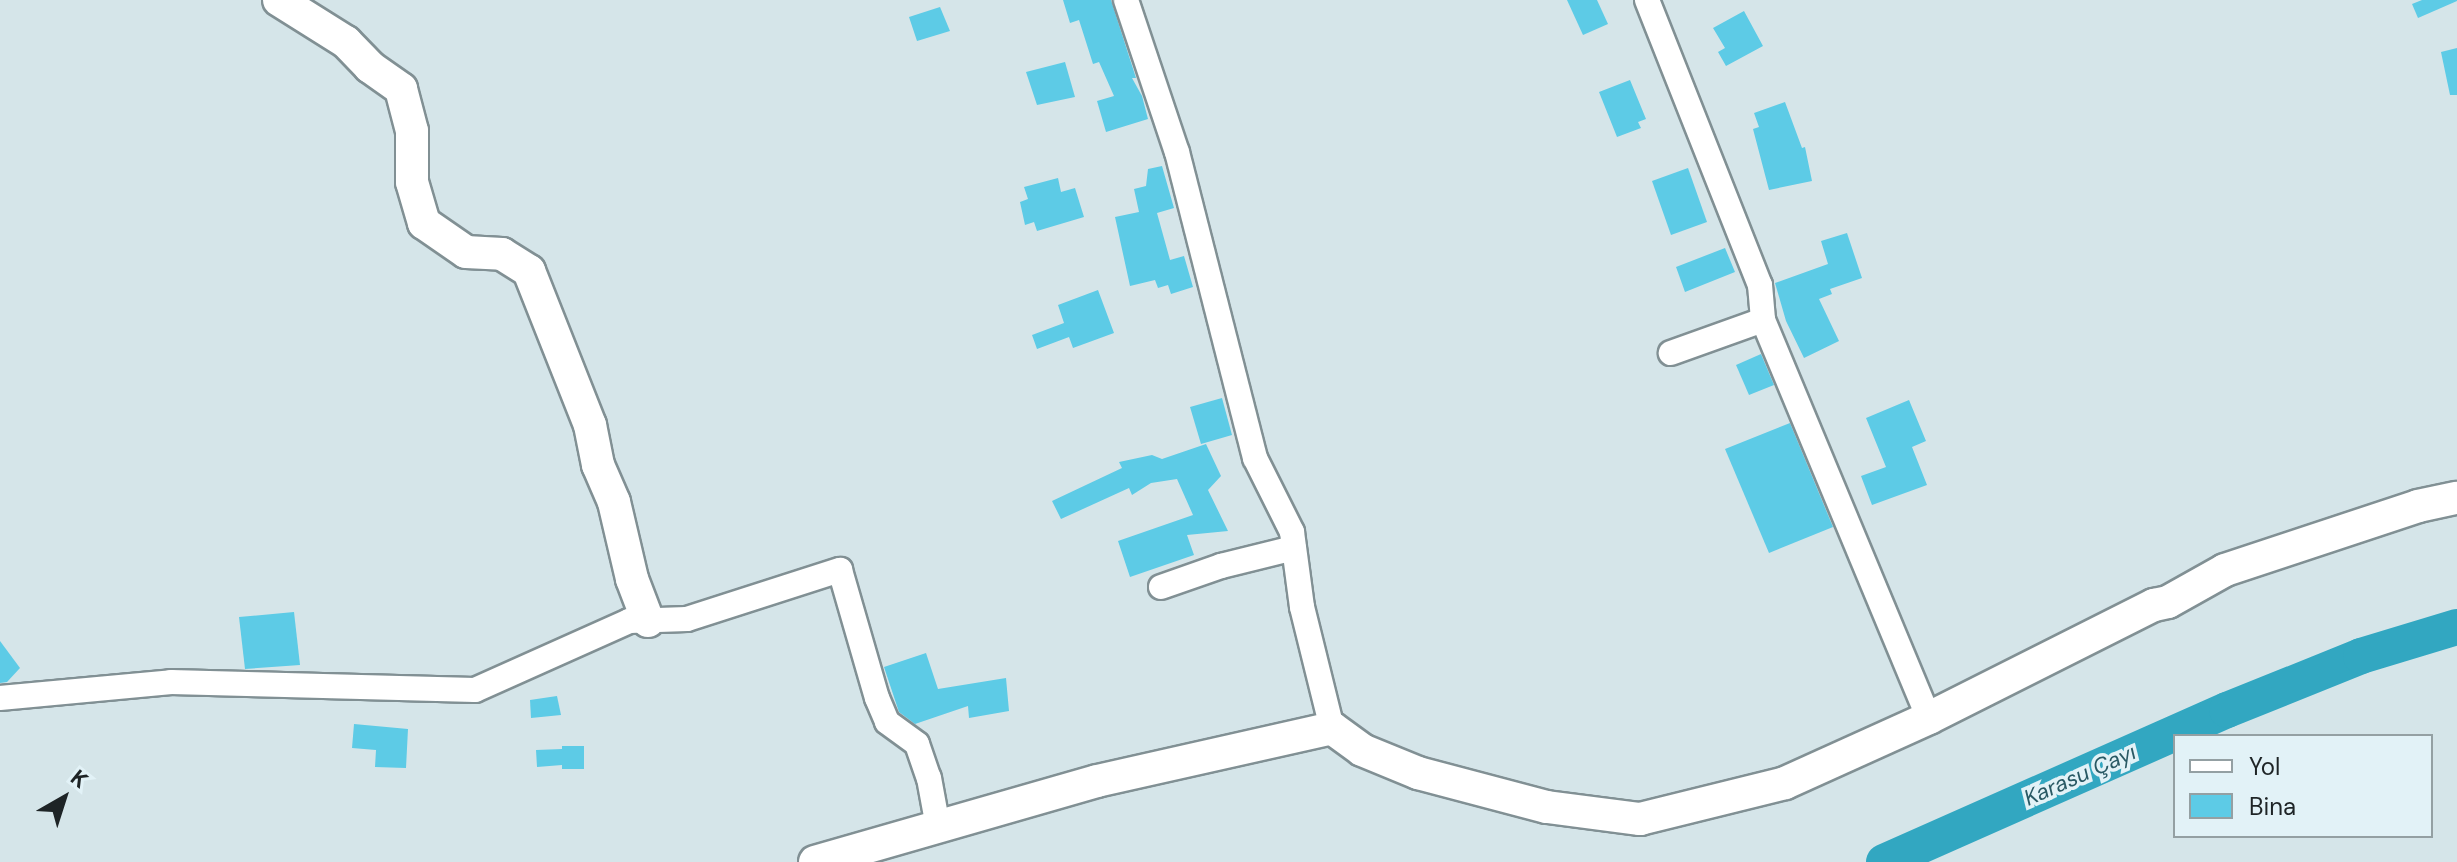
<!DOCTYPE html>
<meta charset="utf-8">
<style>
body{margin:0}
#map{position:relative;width:2457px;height:862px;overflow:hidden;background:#d5e5e9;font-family:"DM Sans",sans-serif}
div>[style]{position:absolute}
.river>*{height:36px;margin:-18px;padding:0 18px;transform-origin:18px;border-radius:18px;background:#32a7c1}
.building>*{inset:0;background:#5dcbe6}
.roads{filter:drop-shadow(2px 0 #819094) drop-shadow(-2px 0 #819094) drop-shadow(0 2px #819094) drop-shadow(0 -2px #819094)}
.street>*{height:24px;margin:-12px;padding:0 12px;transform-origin:12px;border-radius:12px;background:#fff}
.secondary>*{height:32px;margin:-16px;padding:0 16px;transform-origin:16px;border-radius:16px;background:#fff}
span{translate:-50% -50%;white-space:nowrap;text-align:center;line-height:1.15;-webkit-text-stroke:7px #e2f2f7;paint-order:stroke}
.water-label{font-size:22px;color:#295964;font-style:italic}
.legend{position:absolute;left:2173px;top:734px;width:260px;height:104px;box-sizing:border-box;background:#e2f2f7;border:2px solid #94a0a3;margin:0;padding:10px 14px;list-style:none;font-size:24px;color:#1e2426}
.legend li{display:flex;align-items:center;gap:16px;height:40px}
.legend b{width:40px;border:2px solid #94a0a3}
.north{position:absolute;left:24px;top:758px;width:80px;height:80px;-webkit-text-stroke:6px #e2f2f7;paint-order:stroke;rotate:39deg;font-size:22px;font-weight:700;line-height:32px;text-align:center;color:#1e2426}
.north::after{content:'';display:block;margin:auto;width:28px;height:36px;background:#1e2426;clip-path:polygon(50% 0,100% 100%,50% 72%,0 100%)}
</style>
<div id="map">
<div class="river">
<div style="left:1884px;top:862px;width:375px;rotate:-23.9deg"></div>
<div style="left:2227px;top:710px;width:144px;rotate:-21.9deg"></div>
<div style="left:2361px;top:656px;width:100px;rotate:-16.8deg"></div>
</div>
<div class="building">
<div style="clip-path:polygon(1063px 0,1111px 0,1136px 78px,1132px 78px,1142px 96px,1148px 119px,1106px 132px,1097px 101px,1114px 96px,1099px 62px,1093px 64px,1079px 20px,1070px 23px)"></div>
<div style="clip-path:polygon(1567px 0,1597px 0,1608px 24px,1583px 35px)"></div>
<div style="clip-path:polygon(2422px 0,2457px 0,2457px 1px,2418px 18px,2412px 4px)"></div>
<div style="clip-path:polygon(940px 7px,950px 31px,917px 41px,909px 17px)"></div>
<div style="clip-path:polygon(1744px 11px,1763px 46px,1726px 66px,1718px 52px,1725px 48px,1713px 28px)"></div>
<div style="clip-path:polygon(2457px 48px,2457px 95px,2450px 95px,2441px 52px)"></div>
<div style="clip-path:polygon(1065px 62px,1075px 97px,1037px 105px,1026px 72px)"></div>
<div style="clip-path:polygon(1630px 80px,1646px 119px,1638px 122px,1641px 128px,1617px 137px,1599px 92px)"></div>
<div style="clip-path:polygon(1785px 102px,1802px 148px,1805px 147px,1812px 181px,1769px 190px,1753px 129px,1759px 127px,1754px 113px)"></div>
<div style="clip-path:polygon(1162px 166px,1174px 208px,1157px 213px,1170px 260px,1184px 256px,1193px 287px,1171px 294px,1168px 285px,1158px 288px,1155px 280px,1130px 286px,1115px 217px,1139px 212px,1134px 189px,1146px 186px,1148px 169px)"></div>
<div style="clip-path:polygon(1688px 168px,1707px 222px,1671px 235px,1652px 181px)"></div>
<div style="clip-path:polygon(1058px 178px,1061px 192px,1075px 188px,1084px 217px,1037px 231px,1034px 222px,1025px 225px,1020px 202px,1028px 199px,1024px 187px)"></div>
<div style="clip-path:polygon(1847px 233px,1862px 278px,1830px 289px,1832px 294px,1819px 299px,1839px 341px,1804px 358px,1786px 321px,1775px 283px,1828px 264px,1821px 241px)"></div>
<div style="clip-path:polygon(1725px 248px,1735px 272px,1685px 292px,1676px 267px)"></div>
<div style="clip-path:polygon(1098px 290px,1114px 333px,1073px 348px,1069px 337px,1037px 349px,1032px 335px,1064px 323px,1058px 305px)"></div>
<div style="clip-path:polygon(1761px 354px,1774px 385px,1749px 395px,1736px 365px)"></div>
<div style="clip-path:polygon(1222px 398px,1232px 435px,1201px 444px,1190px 407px)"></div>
<div style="clip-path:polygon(1909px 400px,1926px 441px,1912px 447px,1927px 485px,1872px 505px,1861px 476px,1886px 467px,1866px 418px)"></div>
<div style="clip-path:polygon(1790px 423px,1833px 527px,1769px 553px,1725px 449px)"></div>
<div style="clip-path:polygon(1206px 444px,1221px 476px,1208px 490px,1228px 531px,1187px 535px,1194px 555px,1130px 577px,1118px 541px,1193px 515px,1177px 479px,1151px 483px,1132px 495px,1129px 488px,1061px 519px,1052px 501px,1122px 468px,1119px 462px,1152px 455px,1162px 459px)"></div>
<div style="clip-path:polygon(294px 612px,300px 665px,245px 669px,239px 617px)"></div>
<div style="clip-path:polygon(0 641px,20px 668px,7px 682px,0 683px)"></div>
<div style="clip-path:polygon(926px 653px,938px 689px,1006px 678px,1009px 711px,969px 718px,968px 706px,915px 724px,899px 712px,884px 667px)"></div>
<div style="clip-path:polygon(557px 696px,561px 715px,531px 718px,530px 700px)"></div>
<div style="clip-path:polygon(354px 724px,408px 729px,406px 768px,375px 767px,376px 750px,352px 748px)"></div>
<div style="clip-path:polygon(562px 746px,584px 746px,584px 769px,562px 769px,562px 765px,537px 767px,536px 750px,562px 749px)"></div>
</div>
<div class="roads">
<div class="street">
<div style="left:1126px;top:0;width:160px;rotate:71.5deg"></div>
<div style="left:1177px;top:152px;width:316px;rotate:75.7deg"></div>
<div style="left:1255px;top:458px;width:83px;rotate:63.4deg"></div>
<div style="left:1292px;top:532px;width:76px;rotate:82.4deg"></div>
<div style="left:1302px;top:607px;width:125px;rotate:76.1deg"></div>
<div style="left:1647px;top:0;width:307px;rotate:68.4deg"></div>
<div style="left:1760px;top:285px;width:35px;rotate:85deg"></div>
<div style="left:1763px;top:320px;width:98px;rotate:160.3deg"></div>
<div style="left:1763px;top:320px;width:431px;rotate:67.4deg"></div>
<div style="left:1161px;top:587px;width:64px;rotate:-19.3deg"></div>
<div style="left:1221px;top:566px;width:75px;rotate:-13.9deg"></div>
<div style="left:0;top:698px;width:172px;rotate:-5.3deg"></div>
<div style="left:171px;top:682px;width:304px;rotate:1.5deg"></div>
<div style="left:475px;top:690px;width:169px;rotate:-24.1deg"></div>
<div style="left:629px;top:621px;width:58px;rotate:-2deg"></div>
<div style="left:687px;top:619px;width:161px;rotate:-17.8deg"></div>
<div style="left:840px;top:570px;width:133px;rotate:73.9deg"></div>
<div style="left:877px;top:698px;width:26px;rotate:67deg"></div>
<div style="left:887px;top:722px;width:37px;rotate:36deg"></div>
<div style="left:917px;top:744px;width:36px;rotate:71deg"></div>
<div style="left:929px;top:778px;width:50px;rotate:79.6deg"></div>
</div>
<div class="secondary">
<div style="left:279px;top:0;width:79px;rotate:32.1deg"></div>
<div style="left:346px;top:42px;width:35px;rotate:46deg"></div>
<div style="left:370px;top:67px;width:38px;rotate:35deg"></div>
<div style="left:401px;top:89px;width:43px;rotate:75.3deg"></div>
<div style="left:412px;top:131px;width:51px;rotate:90deg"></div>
<div style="left:412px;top:182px;width:43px;rotate:73.7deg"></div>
<div style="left:424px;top:223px;width:51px;rotate:34.6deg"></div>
<div style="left:466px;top:252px;width:36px;rotate:3deg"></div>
<div style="left:502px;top:254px;width:32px;rotate:32deg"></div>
<div style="left:529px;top:271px;width:166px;rotate:68.4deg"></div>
<div style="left:590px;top:425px;width:41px;rotate:78.7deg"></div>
<div style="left:598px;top:465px;width:40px;rotate:66.6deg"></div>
<div style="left:614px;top:502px;width:79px;rotate:76.8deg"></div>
<div style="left:632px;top:579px;width:45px;rotate:69.1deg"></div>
<div style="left:815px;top:862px;width:293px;rotate:-16deg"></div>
<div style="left:1097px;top:781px;width:241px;rotate:-12.7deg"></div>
<div style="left:1332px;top:728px;width:37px;rotate:36deg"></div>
<div style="left:1362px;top:750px;width:61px;rotate:22.3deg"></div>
<div style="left:1418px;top:773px;width:133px;rotate:14.8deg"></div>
<div style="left:1547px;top:807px;width:94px;rotate:7.4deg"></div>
<div style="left:1640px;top:819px;width:149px;rotate:-13.9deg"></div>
<div style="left:1785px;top:783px;width:158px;rotate:-24.3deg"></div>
<div style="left:1929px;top:718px;width:252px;rotate:-26.7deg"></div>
<div style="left:2154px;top:605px;width:14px;rotate:-12deg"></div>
<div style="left:2168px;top:602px;width:65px;rotate:-29.3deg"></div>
<div style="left:2225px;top:570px;width:203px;rotate:-18.3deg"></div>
<div style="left:2418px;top:506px;width:40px;rotate:-12deg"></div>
</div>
</div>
<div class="water-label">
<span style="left:2080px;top:775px;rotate:-24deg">Karasu Çayı</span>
</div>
<ul class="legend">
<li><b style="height:10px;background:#fff"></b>Yol</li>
<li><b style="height:22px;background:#5dcbe6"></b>Bina</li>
</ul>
<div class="north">K</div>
</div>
